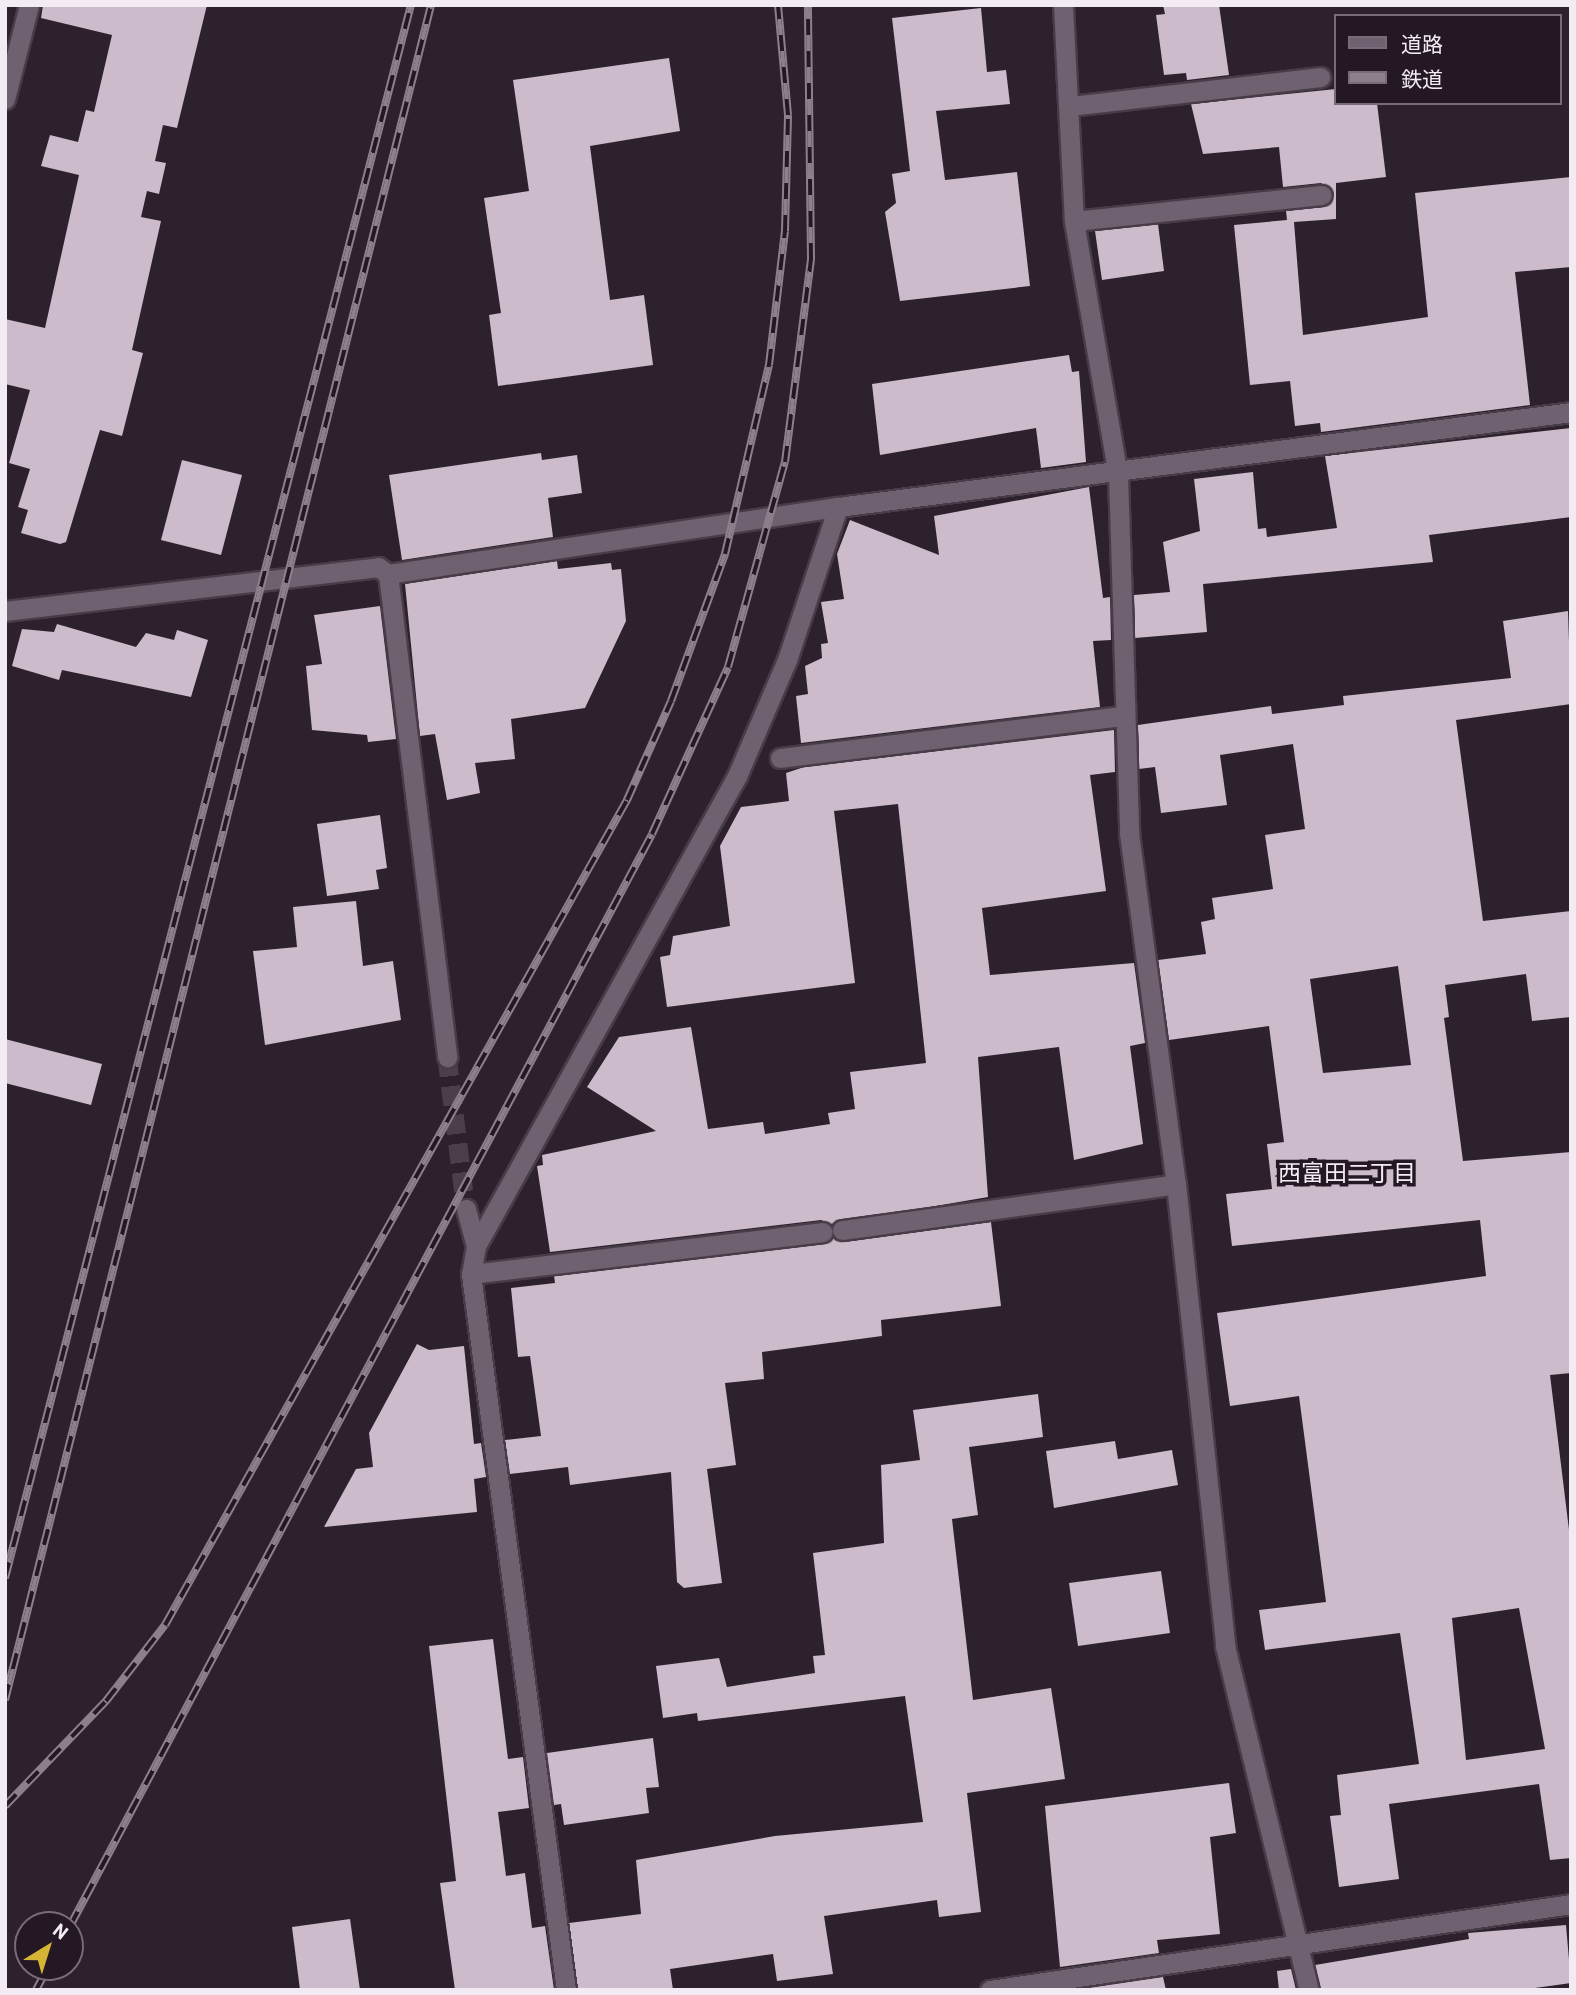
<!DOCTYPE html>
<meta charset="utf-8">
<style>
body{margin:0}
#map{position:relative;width:1576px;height:1995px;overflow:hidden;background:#2e212e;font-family:Barlow,"Noto Sans JP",sans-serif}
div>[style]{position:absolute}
.building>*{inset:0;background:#cbbbcb}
.minor-tunnel>*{height:19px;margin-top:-9.5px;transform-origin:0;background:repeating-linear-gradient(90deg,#4c3f4c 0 19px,transparent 0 29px)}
.roads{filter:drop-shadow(2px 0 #473c47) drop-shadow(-2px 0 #473c47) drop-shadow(0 2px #473c47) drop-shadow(0 -2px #473c47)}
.minor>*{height:19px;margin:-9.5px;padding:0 9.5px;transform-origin:9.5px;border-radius:9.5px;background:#6f616f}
.rail>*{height:8px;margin-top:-4px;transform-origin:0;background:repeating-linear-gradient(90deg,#241824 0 16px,#8b808b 0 32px);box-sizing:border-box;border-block:2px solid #8b808b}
span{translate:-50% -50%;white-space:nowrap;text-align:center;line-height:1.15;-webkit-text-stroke:7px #241824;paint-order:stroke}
.neighbourhood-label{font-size:23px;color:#f3ebf3}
.frame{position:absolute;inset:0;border:7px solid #f3ebf3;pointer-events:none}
.legend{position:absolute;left:1334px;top:14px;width:228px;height:91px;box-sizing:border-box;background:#241824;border:2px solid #776c77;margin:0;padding:9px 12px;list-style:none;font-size:21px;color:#f3ebf3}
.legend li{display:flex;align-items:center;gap:14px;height:35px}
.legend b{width:35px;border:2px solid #776c77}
.north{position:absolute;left:14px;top:1911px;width:70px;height:70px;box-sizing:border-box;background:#241824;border:2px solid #776c77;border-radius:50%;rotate:38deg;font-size:19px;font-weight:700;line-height:28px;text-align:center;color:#f3ebf3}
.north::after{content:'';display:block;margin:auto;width:24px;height:32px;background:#d6b534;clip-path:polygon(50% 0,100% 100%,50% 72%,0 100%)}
</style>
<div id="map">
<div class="building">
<div style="clip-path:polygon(43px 5px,207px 5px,177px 128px,163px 125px,155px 161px,166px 163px,159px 194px,147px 191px,141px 217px,161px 221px,132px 350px,143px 353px,122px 436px,100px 430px,66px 542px,60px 544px,21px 533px,28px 510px,18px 507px,30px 469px,9px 463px,30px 390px,5px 384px,5px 319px,45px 328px,79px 175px,41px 166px,50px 135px,78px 142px,86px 110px,94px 112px,112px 35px,41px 18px)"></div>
<div style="clip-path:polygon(1163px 5px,1219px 5px,1229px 75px,1187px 80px,1186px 73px,1164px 75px,1156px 15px,1165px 14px)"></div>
<div style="clip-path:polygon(981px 8px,987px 72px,1006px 70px,1010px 104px,936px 111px,945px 180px,1017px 172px,1030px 286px,900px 301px,885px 212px,896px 203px,892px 174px,910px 171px,892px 18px)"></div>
<div style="clip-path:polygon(669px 58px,680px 131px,590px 146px,610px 300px,644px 295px,653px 365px,498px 386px,489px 315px,501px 313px,484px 198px,529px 191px,513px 80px)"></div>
<div style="clip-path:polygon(1336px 89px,1336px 103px,1377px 103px,1386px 177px,1336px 183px,1336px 219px,1294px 222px,1303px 335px,1428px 317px,1415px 193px,1571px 177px,1571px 267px,1515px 272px,1530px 405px,1321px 432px,1320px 423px,1295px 426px,1290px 381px,1250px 385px,1234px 225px,1287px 220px,1286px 211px,1324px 207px,1334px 193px,1321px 183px,1283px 187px,1279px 147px,1203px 154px,1191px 104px)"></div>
<div style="clip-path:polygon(1158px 224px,1164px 271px,1102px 280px,1095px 231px)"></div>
<div style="clip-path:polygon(1069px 355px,1072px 372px,1079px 371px,1086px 462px,1041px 468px,1036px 428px,880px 455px,872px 384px)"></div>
<div style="clip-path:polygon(1571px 428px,1571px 517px,1429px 535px,1433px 562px,1203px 584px,1207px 632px,1135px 638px,1134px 595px,1170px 592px,1163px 542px,1200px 531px,1194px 479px,1253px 472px,1258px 529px,1266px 528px,1267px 537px,1337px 528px,1325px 456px)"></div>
<div style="clip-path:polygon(541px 453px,542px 460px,577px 455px,582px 493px,548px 498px,553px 537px,402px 560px,389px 475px)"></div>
<div style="clip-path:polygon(182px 460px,242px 475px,221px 555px,161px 540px)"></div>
<div style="clip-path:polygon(1089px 487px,1103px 598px,1110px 597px,1111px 640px,1093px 641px,1100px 707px,801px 743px,796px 696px,808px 694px,805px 666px,822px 658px,821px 644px,828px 643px,821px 602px,844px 599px,837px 554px,850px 520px,939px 555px,934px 516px)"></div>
<div style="clip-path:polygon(557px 561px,558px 569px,611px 563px,612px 570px,621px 569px,626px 621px,585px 708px,511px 719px,515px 759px,475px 763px,480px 793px,447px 800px,435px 734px,420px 736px,405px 584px)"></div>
<div style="clip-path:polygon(380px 606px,396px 739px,368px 742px,367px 735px,312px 730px,306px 666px,322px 664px,314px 615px)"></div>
<div style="clip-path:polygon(evenodd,1568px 611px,1571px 704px,1456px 720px,1483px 921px,1571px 911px,1571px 1017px,1532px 1021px,1526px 974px,1445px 985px,1449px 1017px,1444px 1018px,1463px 1161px,1571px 1152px,1571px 1373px,1550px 1375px,1571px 1546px,1571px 1858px,1550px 1860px,1539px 1784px,1389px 1804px,1399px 1879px,1339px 1887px,1330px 1816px,1341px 1815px,1337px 1775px,1419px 1764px,1400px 1633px,1265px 1650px,1259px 1610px,1326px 1602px,1299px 1396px,1230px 1406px,1217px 1313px,1486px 1276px,1480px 1220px,1232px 1246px,1226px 1194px,1272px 1189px,1267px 1144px,1284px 1142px,1269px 1026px,1169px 1040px,1158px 960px,1206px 954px,1201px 922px,1215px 919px,1212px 898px,1273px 889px,1265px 835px,1305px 829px,1293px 744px,1220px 755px,1227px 805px,1161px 813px,1155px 767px,1139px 769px,1138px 725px,1271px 706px,1272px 714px,1344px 705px,1343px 696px,1511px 678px,1503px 621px,1568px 611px,1398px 966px,1411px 1065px,1323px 1073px,1310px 979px,1398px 966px,1568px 611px,1519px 1608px,1545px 1749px,1466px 1760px,1452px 1618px,1519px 1608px)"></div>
<div style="clip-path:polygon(57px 624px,136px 647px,146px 633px,174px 640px,177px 630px,208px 640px,191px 697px,62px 670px,59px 680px,12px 666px,22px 629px,54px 632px)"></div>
<div style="clip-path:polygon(1114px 730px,1115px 772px,1090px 775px,1106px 891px,982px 908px,990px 975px,1134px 963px,1145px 1043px,1130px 1046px,1143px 1144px,1074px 1160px,1059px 1047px,978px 1057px,988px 1197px,831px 1224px,821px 1220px,550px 1252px,537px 1166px,543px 1165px,542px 1155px,656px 1131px,587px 1087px,619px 1037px,691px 1027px,708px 1129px,763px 1122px,765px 1134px,830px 1124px,828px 1113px,855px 1109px,850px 1072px,926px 1063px,898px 804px,834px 811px,855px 983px,667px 1007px,660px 957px,670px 955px,673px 936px,730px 926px,720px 846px,741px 807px,789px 801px,786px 773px,804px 767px)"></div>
<div style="clip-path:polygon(380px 815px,387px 868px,376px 870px,379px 889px,327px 896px,317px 824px)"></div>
<div style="clip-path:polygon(356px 901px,363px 966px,393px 961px,401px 1020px,265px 1045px,253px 951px,297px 947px,293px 907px)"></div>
<div style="clip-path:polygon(5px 1039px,102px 1064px,91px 1105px,5px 1083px)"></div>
<div style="clip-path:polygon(991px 1222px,1001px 1306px,881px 1320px,882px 1336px,762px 1352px,764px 1379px,725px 1383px,736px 1465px,707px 1469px,722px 1583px,684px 1588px,677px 1582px,671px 1472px,570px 1485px,568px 1467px,510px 1474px,505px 1440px,541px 1436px,530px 1356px,518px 1357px,511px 1288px,555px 1283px,554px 1276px,823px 1244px,833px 1238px,844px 1242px)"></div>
<div style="clip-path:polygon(417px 1344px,429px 1350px,464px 1346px,474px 1444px,481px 1443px,486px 1477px,474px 1479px,477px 1512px,324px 1527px,356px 1469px,373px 1467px,369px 1433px)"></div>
<div style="clip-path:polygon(1038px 1394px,1043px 1437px,969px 1447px,978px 1515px,952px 1519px,973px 1700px,1051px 1688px,1065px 1779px,967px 1793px,981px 1912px,939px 1917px,937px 1900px,824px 1916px,833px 1974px,777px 1981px,773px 1954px,670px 1969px,673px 1990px,578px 1990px,569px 1923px,641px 1914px,636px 1860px,775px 1836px,923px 1822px,905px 1696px,698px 1721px,697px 1713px,663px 1718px,656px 1666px,719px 1658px,727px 1687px,815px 1673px,813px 1656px,825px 1655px,813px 1553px,884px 1543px,881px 1465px,920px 1460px,913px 1410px)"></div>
<div style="clip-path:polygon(1115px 1441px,1118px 1459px,1172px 1450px,1178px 1485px,1054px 1508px,1046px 1451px)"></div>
<div style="clip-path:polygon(1161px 1571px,1170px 1633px,1078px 1646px,1069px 1583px)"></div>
<div style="clip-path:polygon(493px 1639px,508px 1759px,523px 1757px,529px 1808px,498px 1812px,506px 1876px,525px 1873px,532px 1928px,545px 1926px,554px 1990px,455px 1990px,440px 1883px,456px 1881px,429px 1646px)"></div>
<div style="clip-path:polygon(653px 1738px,659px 1787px,646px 1788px,649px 1813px,564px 1825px,561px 1804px,554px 1805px,547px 1753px)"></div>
<div style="clip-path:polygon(1229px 1783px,1236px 1833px,1210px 1837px,1220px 1934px,1157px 1940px,1159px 1953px,1060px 1967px,1045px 1806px)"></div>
<div style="clip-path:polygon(350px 1919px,360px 1990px,300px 1990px,292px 1927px)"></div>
<div style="clip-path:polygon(1566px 1925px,1571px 1983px,1520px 1990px,1321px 1990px,1315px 1965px,1469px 1939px,1468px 1933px)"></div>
<div style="clip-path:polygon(1291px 1969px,1296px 1990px,1279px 1990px,1277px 1971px)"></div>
<div style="clip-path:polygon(1163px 1977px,1166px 1990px,1075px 1990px)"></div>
</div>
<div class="minor-tunnel">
<div style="left:447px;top:1057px;width:153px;rotate:82.9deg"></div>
</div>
<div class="roads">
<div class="minor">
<div style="left:1063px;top:5px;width:216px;rotate:87.1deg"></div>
<div style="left:1074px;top:221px;width:258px;rotate:80.2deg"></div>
<div style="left:1118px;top:475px;width:358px;rotate:88.2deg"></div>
<div style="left:1129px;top:833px;width:354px;rotate:82.4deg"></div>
<div style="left:1176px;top:1184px;width:465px;rotate:83.9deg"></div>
<div style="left:1225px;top:1646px;width:354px;rotate:76.3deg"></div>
<div style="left:5px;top:99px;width:97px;rotate:-75.7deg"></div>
<div style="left:1070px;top:106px;width:252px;rotate:-6.6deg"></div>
<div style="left:1074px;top:221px;width:249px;rotate:-6deg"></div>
<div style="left:388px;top:574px;width:487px;rotate:83deg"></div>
<div style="left:5px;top:611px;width:376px;rotate:-6.7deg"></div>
<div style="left:378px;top:567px;width:12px;rotate:35deg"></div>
<div style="left:388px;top:574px;width:455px;rotate:-8.5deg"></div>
<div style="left:838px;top:507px;width:739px;rotate:-7.38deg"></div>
<div style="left:780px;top:758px;width:347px;rotate:-7deg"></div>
<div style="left:466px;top:1209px;width:38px;rotate:75deg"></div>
<div style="left:476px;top:1246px;width:28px;rotate:100deg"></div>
<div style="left:842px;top:1230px;width:337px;rotate:-7.8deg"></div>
<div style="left:476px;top:1246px;width:538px;rotate:-60.96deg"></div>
<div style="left:737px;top:776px;width:126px;rotate:-66.7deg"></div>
<div style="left:787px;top:660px;width:161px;rotate:-71.6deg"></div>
<div style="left:566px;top:1990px;width:722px;rotate:-97.56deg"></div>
<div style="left:471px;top:1274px;width:354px;rotate:-6.8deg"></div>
<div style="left:990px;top:1990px;width:587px;rotate:-8.42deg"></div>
</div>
</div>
<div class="rail">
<div style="left:5px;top:1578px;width:1625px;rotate:-75.53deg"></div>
<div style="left:5px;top:1700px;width:1748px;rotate:-75.89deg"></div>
<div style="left:5px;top:1806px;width:146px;rotate:-46.1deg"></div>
<div style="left:106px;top:1701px;width:96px;rotate:-52.2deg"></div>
<div style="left:165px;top:1625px;width:946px;rotate:-60.75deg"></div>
<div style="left:627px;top:800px;width:108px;rotate:-66deg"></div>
<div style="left:671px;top:701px;width:157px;rotate:-69.8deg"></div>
<div style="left:725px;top:554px;width:194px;rotate:-76.9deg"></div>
<div style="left:769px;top:365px;width:135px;rotate:-83.2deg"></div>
<div style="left:785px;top:231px;width:116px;rotate:-88.5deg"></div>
<div style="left:788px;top:115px;width:110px;rotate:-95.2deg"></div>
<div style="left:70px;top:1926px;width:1237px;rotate:-61.94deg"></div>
<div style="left:652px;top:834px;width:183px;rotate:-65.5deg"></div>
<div style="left:728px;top:667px;width:213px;rotate:-74.5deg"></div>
<div style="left:785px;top:462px;width:205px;rotate:-82.7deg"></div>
<div style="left:811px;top:259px;width:254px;rotate:-90.7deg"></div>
<div style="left:36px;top:1990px;width:26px;rotate:-62deg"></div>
</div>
<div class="neighbourhood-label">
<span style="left:1347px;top:1172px">西富田二丁目</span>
</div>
<div class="frame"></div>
<ul class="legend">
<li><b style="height:9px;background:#6f616f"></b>道路</li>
<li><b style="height:9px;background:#8b808b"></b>鉄道</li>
</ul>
<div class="north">N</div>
</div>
